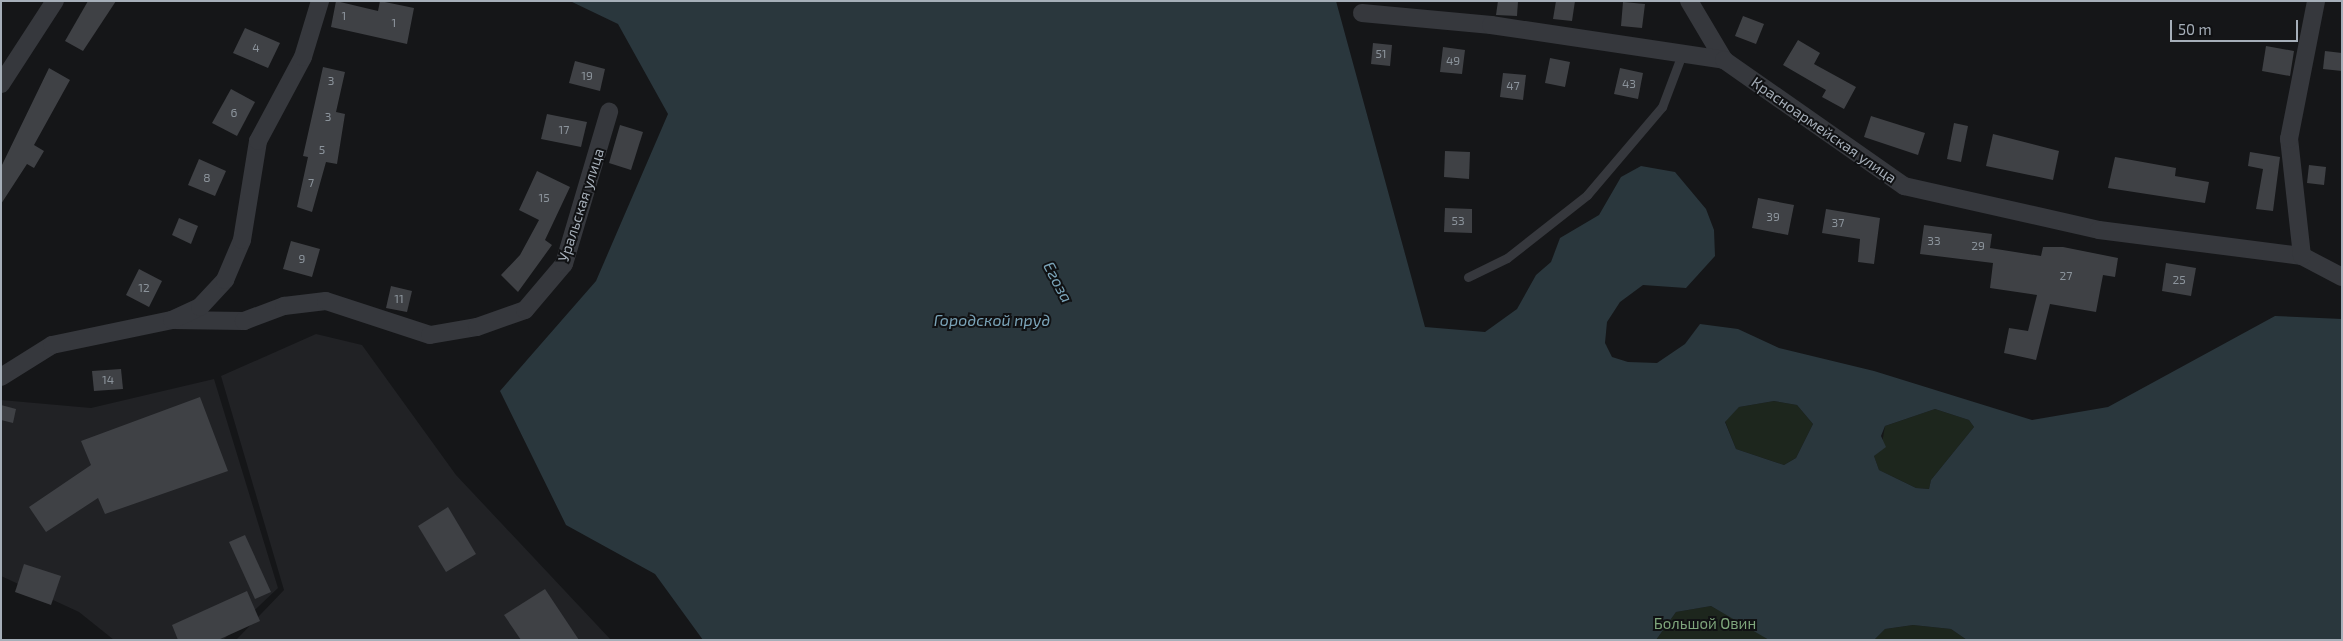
<!DOCTYPE html>
<meta charset="utf-8">
<style>
body{margin:0}
#map{position:relative;width:2343px;height:641px;overflow:hidden;background:#151618;font-family:"Exo 2",sans-serif}
div>[style]{position:absolute}
.built>*{inset:0;background:#212225}
.green>*{inset:0;background:#1d261d}
.water>*{inset:0;background:#2a373d}
.building>*{inset:0;background:#3f4145}
.lane>*{height:9px;margin:-4.5px;padding:0 4.5px;transform-origin:4.5px;border-radius:4.5px;background:#36383d}
.street>*{height:18px;margin:-9px;padding:0 9px;transform-origin:9px;border-radius:9px;background:#36383d}
span{translate:-50% -50%;white-space:nowrap;text-align:center;line-height:1.15;-webkit-text-stroke:4px #101113;paint-order:stroke}
.number-label{font-size:12px;color:#8c949c}
.number-label span{-webkit-text-stroke-width:0}
.street-label{font-size:15px;color:#a6afb9}
.park-label{font-size:15px;color:#7fa67c}
.water-label{font-size:16px;color:#7aa3b7;font-style:italic}
.frame{position:absolute;inset:0;border:2px solid #a6afb9;pointer-events:none}
.scale{position:absolute;left:2170px;top:20px;width:128px;height:22px;box-sizing:border-box;border:2px solid #a6afb9;border-top:0;padding-left:6px;font-size:15px;line-height:18px;white-space:nowrap;color:#a6afb9;-webkit-text-stroke:4px #101113;paint-order:stroke}
</style>
<div id="map">
<div class="built">
<div style="clip-path:polygon(316px 334px,362px 345px,456px 475px,611px 640px,236px 640px,284px 590px,221px 376px)"></div>
<div style="clip-path:polygon(214px 379px,278px 588px,223px 640px,114px 640px,79px 612px,1px 576px,1px 400px,91px 408px)"></div>
</div>
<div class="green">
<div style="clip-path:polygon(1774px 401px,1797px 405px,1813px 424px,1796px 458px,1784px 465px,1736px 449px,1725px 421px,1739px 407px)"></div>
<div style="clip-path:polygon(1935px 409px,1969px 420px,1974px 427px,1931px 480px,1929px 489px,1916px 488px,1879px 470px,1874px 456px,1881px 449px,1885px 426px)"></div>
<div style="clip-path:polygon(1711px 606px,1756px 631px,1769px 640px,1656px 640px,1676px 612px)"></div>
<div style="clip-path:polygon(1913px 625px,1951px 629px,1967px 640px,1874px 640px,1885px 629px)"></div>
</div>
<div class="water">
<div style="clip-path:polygon(evenodd,570px 1px,1336px 1px,1425px 327px,1485px 332px,1517px 309px,1536px 275px,1551px 262px,1560px 238px,1599px 215px,1621px 177px,1641px 166px,1675px 172px,1706px 209px,1714px 230px,1715px 256px,1686px 288px,1643px 285px,1620px 302px,1607px 322px,1605px 343px,1612px 357px,1628px 362px,1657px 363px,1685px 344px,1700px 324px,1738px 329px,1779px 348px,1874px 371px,2032px 420px,2108px 407px,2275px 316px,2342px 319px,2342px 640px,1967px 640px,1951px 629px,1913px 625px,1885px 629px,1874px 640px,1769px 640px,1711px 606px,1676px 612px,1656px 640px,703px 640px,655px 574px,566px 525px,500px 391px,596px 281px,668px 114px,618px 24px,570px 1px,1774px 401px,1797px 405px,1813px 424px,1796px 458px,1784px 465px,1736px 449px,1725px 422px,1739px 407px,1774px 401px,570px 1px,1935px 409px,1969px 420px,1974px 427px,1931px 480px,1929px 489px,1916px 488px,1879px 470px,1874px 456px,1886px 447px,1881px 436px,1885px 426px,1935px 409px)"></div>
</div>
<div class="building">
<div style="clip-path:polygon(88px 1px,116px 1px,83px 51px,65px 41px)"></div>
<div style="clip-path:polygon(336px 1px,378px 11px,380px 1px,414px 8px,407px 44px,331px 27px)"></div>
<div style="clip-path:polygon(1498px 1px,1518px 1px,1517px 16px,1496px 15px)"></div>
<div style="clip-path:polygon(1556px 1px,1575px 1px,1572px 21px,1553px 19px)"></div>
<div style="clip-path:polygon(1623px 2px,1645px 4px,1642px 28px,1621px 26px)"></div>
<div style="clip-path:polygon(1743px 16px,1764px 24px,1756px 44px,1735px 36px)"></div>
<div style="clip-path:polygon(245px 28px,280px 43px,268px 68px,233px 53px)"></div>
<div style="clip-path:polygon(1798px 40px,1820px 53px,1814px 64px,1856px 87px,1844px 109px,1822px 97px,1826px 90px,1783px 65px)"></div>
<div style="clip-path:polygon(1373px 43px,1392px 45px,1390px 66px,1371px 64px)"></div>
<div style="clip-path:polygon(2266px 46px,2294px 51px,2290px 76px,2262px 71px)"></div>
<div style="clip-path:polygon(1443px 47px,1465px 50px,1462px 74px,1440px 72px)"></div>
<div style="clip-path:polygon(2325px 51px,2342px 53px,2342px 71px,2323px 69px)"></div>
<div style="clip-path:polygon(1550px 58px,1570px 62px,1565px 87px,1545px 83px)"></div>
<div style="clip-path:polygon(575px 61px,605px 69px,600px 91px,569px 83px)"></div>
<div style="clip-path:polygon(323px 67px,345px 72px,336px 112px,345px 114px,337px 164px,326px 162px,312px 212px,297px 207px,308px 157px,303px 156px)"></div>
<div style="clip-path:polygon(49px 68px,70px 80px,34px 145px,44px 151px,34px 168px,27px 164px,1px 204px,1px 167px)"></div>
<div style="clip-path:polygon(1620px 68px,1643px 73px,1638px 99px,1614px 94px)"></div>
<div style="clip-path:polygon(1503px 73px,1526px 75px,1523px 100px,1500px 97px)"></div>
<div style="clip-path:polygon(231px 89px,255px 102px,237px 136px,212px 123px)"></div>
<div style="clip-path:polygon(547px 114px,587px 122px,581px 147px,541px 139px)"></div>
<div style="clip-path:polygon(1871px 116px,1925px 133px,1918px 155px,1864px 137px)"></div>
<div style="clip-path:polygon(1954px 123px,1968px 126px,1961px 162px,1947px 159px)"></div>
<div style="clip-path:polygon(620px 125px,643px 132px,631px 170px,609px 163px)"></div>
<div style="clip-path:polygon(1993px 134px,2059px 151px,2053px 180px,1986px 166px)"></div>
<div style="clip-path:polygon(1445px 151px,1470px 152px,1469px 179px,1444px 177px)"></div>
<div style="clip-path:polygon(2250px 152px,2280px 157px,2273px 211px,2256px 209px,2263px 169px,2248px 166px)"></div>
<div style="clip-path:polygon(2115px 157px,2176px 168px,2175px 176px,2209px 182px,2205px 203px,2108px 188px)"></div>
<div style="clip-path:polygon(199px 159px,226px 171px,215px 196px,188px 185px)"></div>
<div style="clip-path:polygon(2309px 165px,2326px 167px,2324px 185px,2307px 183px)"></div>
<div style="clip-path:polygon(537px 171px,570px 187px,545px 240px,552px 245px,518px 292px,501px 275px,520px 255px,539px 220px,519px 210px)"></div>
<div style="clip-path:polygon(1758px 198px,1794px 205px,1788px 235px,1752px 228px)"></div>
<div style="clip-path:polygon(1445px 208px,1472px 209px,1472px 233px,1444px 232px)"></div>
<div style="clip-path:polygon(1826px 209px,1880px 218px,1874px 264px,1858px 262px,1860px 239px,1822px 233px)"></div>
<div style="clip-path:polygon(179px 218px,198px 226px,191px 244px,172px 235px)"></div>
<div style="clip-path:polygon(1924px 225px,1992px 234px,1990px 248px,2041px 256px,2043px 247px,2063px 247px,2118px 258px,2115px 277px,2103px 275px,2096px 312px,2050px 304px,2036px 360px,2004px 353px,2009px 328px,2028px 331px,2037px 295px,1990px 288px,1993px 263px,1920px 254px)"></div>
<div style="clip-path:polygon(291px 241px,320px 249px,312px 277px,283px 269px)"></div>
<div style="clip-path:polygon(2166px 263px,2196px 268px,2191px 296px,2162px 291px)"></div>
<div style="clip-path:polygon(139px 269px,162px 281px,149px 307px,126px 295px)"></div>
<div style="clip-path:polygon(391px 286px,412px 291px,407px 312px,386px 308px)"></div>
<div style="clip-path:polygon(121px 369px,123px 389px,94px 391px,92px 371px)"></div>
<div style="clip-path:polygon(200px 397px,228px 471px,105px 514px,98px 498px,46px 532px,29px 507px,91px 465px,81px 441px)"></div>
<div style="clip-path:polygon(1px 405px,16px 409px,13px 423px,1px 420px)"></div>
<div style="clip-path:polygon(448px 507px,476px 554px,446px 572px,418px 526px)"></div>
<div style="clip-path:polygon(245px 535px,271px 592px,255px 599px,229px 542px)"></div>
<div style="clip-path:polygon(24px 564px,61px 576px,51px 605px,15px 592px)"></div>
<div style="clip-path:polygon(545px 589px,579px 640px,521px 640px,504px 615px)"></div>
<div style="clip-path:polygon(247px 591px,260px 621px,218px 640px,178px 640px,172px 625px)"></div>
</div>
<div class="lane">
<div style="left:1468px;top:277px;width:43px;rotate:-26deg"></div>
<div style="left:1507px;top:258px;width:102px;rotate:-38.2deg"></div>
<div style="left:1587px;top:195px;width:116px;rotate:-49.6deg"></div>
<div style="left:1662px;top:107px;width:57px;rotate:-69.3deg"></div>
</div>
<div class="street">
<div style="left:1689px;top:1px;width:69px;rotate:59.3deg"></div>
<div style="left:1362px;top:13px;width:130px;rotate:5.3deg"></div>
<div style="left:1491px;top:25px;width:236px;rotate:8.5deg"></div>
<div style="left:1724px;top:60px;width:220px;rotate:35deg"></div>
<div style="left:1904px;top:186px;width:200px;rotate:12.7deg"></div>
<div style="left:2099px;top:230px;width:205px;rotate:7.3deg"></div>
<div style="left:2302px;top:256px;width:45px;rotate:27.7deg"></div>
<div style="left:1px;top:84px;width:99px;rotate:-57deg"></div>
<div style="left:2302px;top:256px;width:118px;rotate:-96.3deg"></div>
<div style="left:2289px;top:139px;width:141px;rotate:-78.9deg"></div>
<div style="left:172px;top:320px;width:72px;rotate:0.8deg"></div>
<div style="left:244px;top:321px;width:43px;rotate:-20.6deg"></div>
<div style="left:284px;top:306px;width:42px;rotate:-6.8deg"></div>
<div style="left:326px;top:301px;width:109px;rotate:18.1deg"></div>
<div style="left:430px;top:335px;width:48px;rotate:-9.7deg"></div>
<div style="left:477px;top:327px;width:51px;rotate:-19.5deg"></div>
<div style="left:525px;top:310px;width:60px;rotate:-49.7deg"></div>
<div style="left:564px;top:264px;width:159px;rotate:-73.5deg"></div>
<div style="left:1px;top:377px;width:60px;rotate:-32.1deg"></div>
<div style="left:52px;top:345px;width:123px;rotate:-11.8deg"></div>
<div style="left:172px;top:320px;width:31px;rotate:-25deg"></div>
<div style="left:200px;top:307px;width:37px;rotate:-47deg"></div>
<div style="left:225px;top:280px;width:43px;rotate:-67deg"></div>
<div style="left:242px;top:240px;width:100px;rotate:-80.8deg"></div>
<div style="left:258px;top:141px;width:95px;rotate:-61.8deg"></div>
<div style="left:303px;top:57px;width:59px;rotate:-73.1deg"></div>
</div>
<div class="number-label">
<span style="left:344px;top:16px">1</span>
<span style="left:394px;top:23px">1</span>
<span style="left:256px;top:48px">4</span>
<span style="left:1381px;top:54px">51</span>
<span style="left:1453px;top:61px">49</span>
<span style="left:587px;top:76px">19</span>
<span style="left:331px;top:81px">3</span>
<span style="left:1629px;top:84px">43</span>
<span style="left:1513px;top:86px">47</span>
<span style="left:234px;top:113px">6</span>
<span style="left:328px;top:117px">3</span>
<span style="left:564px;top:130px">17</span>
<span style="left:322px;top:150px">5</span>
<span style="left:207px;top:178px">8</span>
<span style="left:311px;top:183px">7</span>
<span style="left:544px;top:198px">15</span>
<span style="left:1773px;top:217px">39</span>
<span style="left:1458px;top:221px">53</span>
<span style="left:1838px;top:223px">37</span>
<span style="left:1934px;top:241px">33</span>
<span style="left:1978px;top:246px">29</span>
<span style="left:302px;top:259px">9</span>
<span style="left:2066px;top:276px">27</span>
<span style="left:2179px;top:280px">25</span>
<span style="left:144px;top:288px">12</span>
<span style="left:399px;top:299px">11</span>
<span style="left:108px;top:380px">14</span>
</div>
<div class="street-label">
<span style="left:1824px;top:130px;rotate:35deg">Красноармейская улица</span>
<span style="left:581px;top:205px;rotate:-72deg">Уральская улица</span>
</div>
<div class="park-label">
<span style="left:1705px;top:624px">Большой Овин</span>
</div>
<div class="water-label">
<span style="left:1058px;top:282px;rotate:62deg">Егоза</span>
<span style="left:992px;top:320px">Городской пруд</span>
</div>
<div class="frame"></div>
<div class="scale">50 m</div>
</div>
